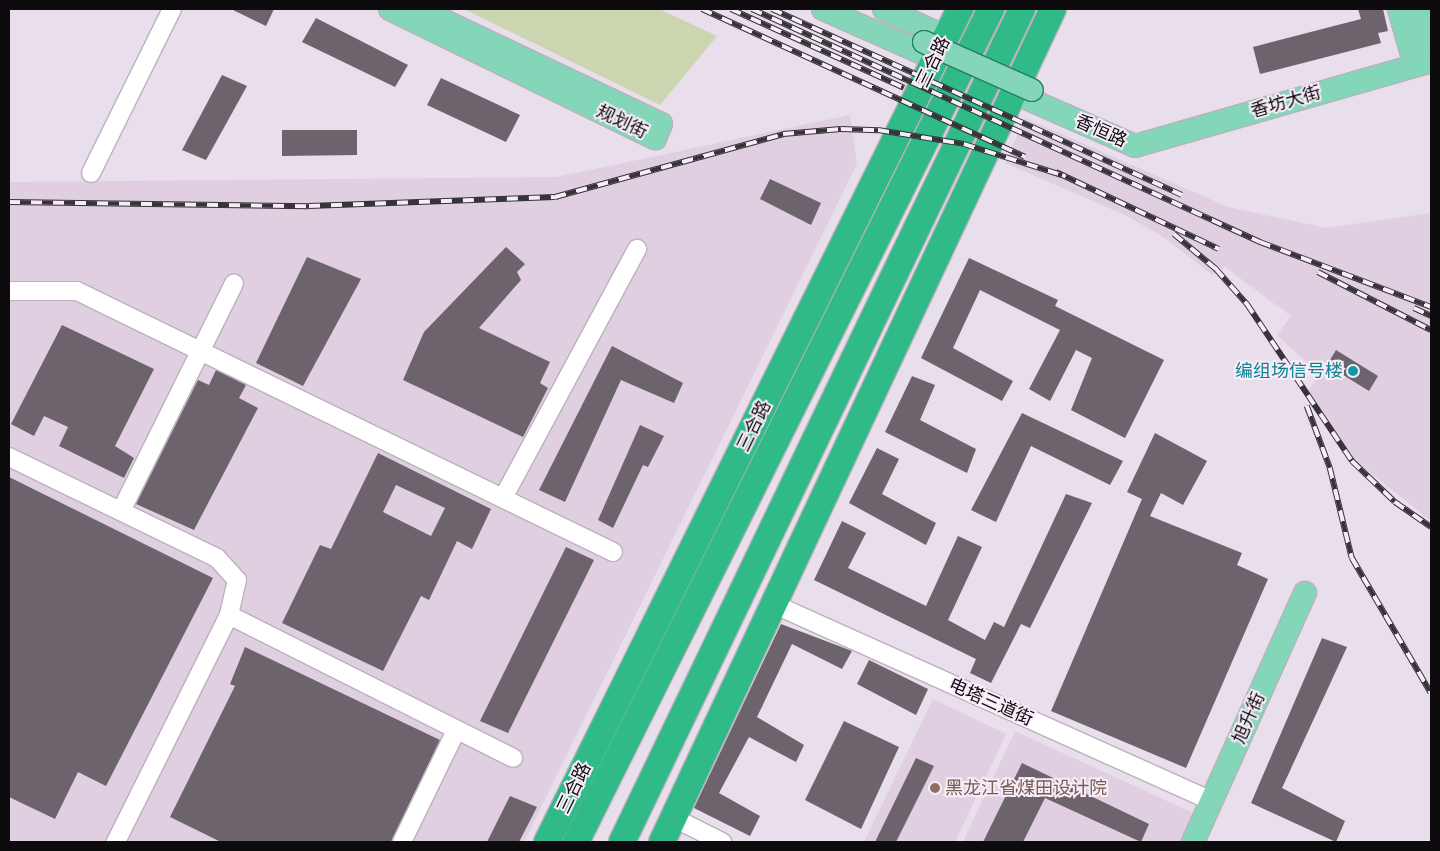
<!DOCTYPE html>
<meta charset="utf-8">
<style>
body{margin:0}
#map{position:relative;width:1440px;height:851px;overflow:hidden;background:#e9deeb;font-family:Helvetica,"Noto Sans SC",sans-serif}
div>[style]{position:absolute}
.built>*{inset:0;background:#dfcfe1}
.green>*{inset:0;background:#cbd5b0}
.building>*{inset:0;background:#6c636d}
.roads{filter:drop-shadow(1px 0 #bbb1bd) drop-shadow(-1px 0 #bbb1bd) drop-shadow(0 1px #bbb1bd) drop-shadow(0 -1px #bbb1bd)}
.minor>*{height:18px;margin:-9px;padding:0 9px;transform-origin:9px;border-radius:9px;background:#fff}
.major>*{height:22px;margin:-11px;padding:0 11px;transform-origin:11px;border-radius:11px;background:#83d6b8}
.highway>*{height:26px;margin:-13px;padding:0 13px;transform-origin:13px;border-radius:13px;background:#30ba88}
.rail>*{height:5.5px;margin-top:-2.75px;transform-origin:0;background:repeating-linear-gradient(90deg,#f7ecf8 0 11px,#383339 0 22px);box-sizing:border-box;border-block:1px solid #383339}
.bridges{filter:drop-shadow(1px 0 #247d5e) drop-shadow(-1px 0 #247d5e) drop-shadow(0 1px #247d5e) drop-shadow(0 -1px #247d5e)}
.major-bridge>*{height:22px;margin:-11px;padding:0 11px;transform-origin:11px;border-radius:11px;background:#83d6b8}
.dots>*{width:14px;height:14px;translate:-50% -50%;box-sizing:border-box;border:2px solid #f7ecf8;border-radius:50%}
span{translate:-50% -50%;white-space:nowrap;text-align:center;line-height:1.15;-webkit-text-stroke:4px #f7ecf8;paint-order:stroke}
.street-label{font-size:18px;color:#0e0b0f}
.culture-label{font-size:18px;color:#0d838f}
.right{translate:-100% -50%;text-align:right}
.education-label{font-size:18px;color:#785e54}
.left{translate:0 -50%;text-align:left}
.frame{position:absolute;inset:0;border:10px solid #0e0b0f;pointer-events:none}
</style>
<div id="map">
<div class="built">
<div style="clip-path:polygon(850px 115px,857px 164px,524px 842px,9px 842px,9px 182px,557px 177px)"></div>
<div style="clip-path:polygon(1025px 118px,1228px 207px,1326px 228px,1431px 213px,1431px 521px,1357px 462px,1308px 391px,1320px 375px,1277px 335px,1291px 316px,1225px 267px,1212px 275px,1165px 238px,1127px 216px,1005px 163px)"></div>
<div style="clip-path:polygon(933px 699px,1006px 734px,955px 842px,864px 842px)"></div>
<div style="clip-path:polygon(1015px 731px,1193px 813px,1180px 842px,963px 842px)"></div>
</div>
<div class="green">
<div style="clip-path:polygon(464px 9px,659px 9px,717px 36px,660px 105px)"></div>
</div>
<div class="building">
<div style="clip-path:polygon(231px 9px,274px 9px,266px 26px)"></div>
<div style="clip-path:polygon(1358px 9px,1383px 9px,1388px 31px,1378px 33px,1381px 43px,1260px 74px,1253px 47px,1361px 19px)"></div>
<div style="clip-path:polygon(316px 18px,408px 65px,395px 87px,302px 42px)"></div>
<div style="clip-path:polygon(222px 75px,247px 86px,206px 160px,182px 150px)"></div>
<div style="clip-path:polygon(441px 78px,520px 115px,506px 142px,427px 105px)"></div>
<div style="clip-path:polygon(282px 130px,357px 130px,357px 155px,282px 156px)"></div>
<div style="clip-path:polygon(770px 179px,821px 203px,811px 225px,760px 199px)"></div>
<div style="clip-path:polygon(506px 247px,525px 264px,517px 272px,521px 280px,479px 328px,550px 362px,540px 383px,548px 388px,523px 437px,403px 380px,424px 332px)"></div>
<div style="clip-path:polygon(307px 257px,361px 279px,303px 386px,256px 363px)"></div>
<div style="clip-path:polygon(969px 258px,1058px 300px,1055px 306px,1164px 360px,1125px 438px,1071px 410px,1092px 358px,1076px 350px,1050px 401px,1029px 389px,1060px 330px,980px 290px,953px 348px,1013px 381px,1002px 401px,921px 358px)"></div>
<div style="clip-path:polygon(62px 325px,154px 369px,115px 446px,134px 458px,124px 478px,59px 446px,68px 427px,44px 416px,34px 436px,11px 424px)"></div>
<div style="clip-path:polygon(612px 346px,683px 383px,674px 403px,621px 380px,565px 502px,539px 490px)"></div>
<div style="clip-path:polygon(1336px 350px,1378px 376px,1369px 391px,1327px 365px)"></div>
<div style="clip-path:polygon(216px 370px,246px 385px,239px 398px,258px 408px,194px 530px,136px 504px,198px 380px,209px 385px)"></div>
<div style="clip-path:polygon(912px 376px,935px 385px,920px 420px,976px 449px,967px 473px,885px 432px)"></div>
<div style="clip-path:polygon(1022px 413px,1123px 461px,1110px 485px,1031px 446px,996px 522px,971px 510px)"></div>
<div style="clip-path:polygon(640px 425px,664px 436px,648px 467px,643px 465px,613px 528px,598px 520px)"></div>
<div style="clip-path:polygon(1155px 433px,1207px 461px,1183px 505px,1161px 493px,1150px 516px,1242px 553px,1237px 565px,1268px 579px,1186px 768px,1051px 711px,1142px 499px,1127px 492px)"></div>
<div style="clip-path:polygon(877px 448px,899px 459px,882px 494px,936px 523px,926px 545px,849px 503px)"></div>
<div style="clip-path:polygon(evenodd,378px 453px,491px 509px,472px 549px,457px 541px,429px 600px,421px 596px,383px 671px,282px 623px,320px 545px,331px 549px,378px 453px,396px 485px,445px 508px,431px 536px,383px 512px,396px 485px)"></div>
<div style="clip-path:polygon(9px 477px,213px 578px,106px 786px,78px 772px,55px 819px,9px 797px)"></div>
<div style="clip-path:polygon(1066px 494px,1092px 503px,1030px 628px,1021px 624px,991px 683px,970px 673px,976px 659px,814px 580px,842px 521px,866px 533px,848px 568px,926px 606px,958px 536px,982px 547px,948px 620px,985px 640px,994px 622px,1004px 627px)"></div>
<div style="clip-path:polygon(566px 547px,594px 560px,508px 733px,480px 721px)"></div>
<div style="clip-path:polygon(781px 624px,852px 651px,842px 669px,792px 644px,757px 717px,804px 745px,796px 762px,749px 737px,719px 793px,760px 816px,750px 836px,694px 808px)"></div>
<div style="clip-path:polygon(1322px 638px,1347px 647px,1282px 788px,1345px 821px,1336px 842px,1251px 803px)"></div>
<div style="clip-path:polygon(245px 647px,440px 740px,391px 842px,221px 842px,170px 817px,235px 686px,230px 684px)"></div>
<div style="clip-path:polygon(869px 660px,928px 689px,916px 715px,857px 684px)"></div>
<div style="clip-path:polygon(844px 721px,899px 747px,861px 829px,805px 800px)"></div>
<div style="clip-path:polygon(916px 758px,934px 766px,896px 842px,875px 842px)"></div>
<div style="clip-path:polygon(1022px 763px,1149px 824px,1141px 842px,1045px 798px,1023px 842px,983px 842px)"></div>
<div style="clip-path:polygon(510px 796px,537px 807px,519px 842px,487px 842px)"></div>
</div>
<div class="roads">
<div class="minor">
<div style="left:91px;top:173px;width:183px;rotate:-63.7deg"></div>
<div style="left:9px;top:291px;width:68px"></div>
<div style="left:77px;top:291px;width:596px;rotate:25.96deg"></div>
<div style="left:9px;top:457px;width:231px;rotate:25.9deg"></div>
<div style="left:217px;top:558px;width:30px;rotate:48deg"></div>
<div style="left:237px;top:580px;width:36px;rotate:103deg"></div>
<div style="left:229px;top:615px;width:254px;rotate:116.5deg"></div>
<div style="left:503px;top:498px;width:283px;rotate:-61.7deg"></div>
<div style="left:121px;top:511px;width:254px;rotate:-63.6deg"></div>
<div style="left:771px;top:603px;width:482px;rotate:24.2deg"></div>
<div style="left:229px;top:615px;width:318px;rotate:26.7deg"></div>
<div style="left:674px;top:818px;width:54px;rotate:26.6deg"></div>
<div style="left:402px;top:842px;width:123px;rotate:-64.1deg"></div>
</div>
<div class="major">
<div style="left:390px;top:9px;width:295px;rotate:26deg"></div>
<div style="left:655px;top:138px;width:15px;rotate:-67deg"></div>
<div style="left:661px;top:124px;width:268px;rotate:-154.6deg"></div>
<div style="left:823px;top:9px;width:106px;rotate:23.9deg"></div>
<div style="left:884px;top:9px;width:68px;rotate:24.3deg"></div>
<div style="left:1399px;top:9px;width:58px;rotate:74.1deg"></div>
<div style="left:1420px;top:9px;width:42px;rotate:75deg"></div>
<div style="left:1028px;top:99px;width:117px;rotate:23.7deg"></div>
<div style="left:1135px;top:146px;width:308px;rotate:-16deg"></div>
<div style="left:1193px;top:842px;width:273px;rotate:-65.8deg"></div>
</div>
<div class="highway">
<div style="left:547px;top:842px;width:930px;rotate:-63.63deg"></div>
<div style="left:576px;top:842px;width:931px;rotate:-63.52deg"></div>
<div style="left:622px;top:842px;width:924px;rotate:-64.35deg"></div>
<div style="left:662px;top:842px;width:920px;rotate:-64.86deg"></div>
</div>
</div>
<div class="rail">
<div style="left:702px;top:9px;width:355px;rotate:24.6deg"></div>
<div style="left:731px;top:9px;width:190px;rotate:24.5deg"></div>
<div style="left:752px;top:9px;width:559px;rotate:24.64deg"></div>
<div style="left:1260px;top:242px;width:183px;rotate:20.8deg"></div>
<div style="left:772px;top:9px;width:450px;rotate:24.4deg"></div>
<div style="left:1056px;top:172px;width:180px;rotate:25.3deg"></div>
<div style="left:9px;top:202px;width:300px;rotate:0.8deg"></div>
<div style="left:309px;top:206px;width:246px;rotate:-2.1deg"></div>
<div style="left:555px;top:197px;width:237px;rotate:-15.4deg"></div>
<div style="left:783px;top:134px;width:58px;rotate:-4.9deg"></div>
<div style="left:841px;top:129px;width:37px;rotate:2deg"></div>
<div style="left:878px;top:130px;width:87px;rotate:9.2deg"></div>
<div style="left:964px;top:144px;width:103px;rotate:17.6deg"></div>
<div style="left:1174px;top:234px;width:55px;rotate:39.8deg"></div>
<div style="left:1216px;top:269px;width:47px;rotate:48.5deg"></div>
<div style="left:1247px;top:304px;width:189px;rotate:56.2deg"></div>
<div style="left:1352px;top:461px;width:59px;rotate:43.6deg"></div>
<div style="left:1395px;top:502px;width:44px;rotate:34.8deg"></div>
<div style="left:1318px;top:272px;width:127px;rotate:27.2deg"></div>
<div style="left:1414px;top:308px;width:19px;rotate:25deg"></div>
<div style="left:1307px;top:406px;width:66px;rotate:69.6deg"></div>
<div style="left:1330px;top:468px;width:93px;rotate:76.3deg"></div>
<div style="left:1352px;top:558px;width:156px;rotate:59.7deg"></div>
</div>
<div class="bridges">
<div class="major-bridge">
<div style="left:924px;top:42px;width:118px;rotate:24deg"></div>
</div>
</div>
<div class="dots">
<div style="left:1353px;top:371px;background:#0f9aa8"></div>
<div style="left:935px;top:788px;background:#8d6e63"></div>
</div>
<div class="street-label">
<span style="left:933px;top:62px;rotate:-64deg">三合路</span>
<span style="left:1286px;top:102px;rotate:-16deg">香坊大街</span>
<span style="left:622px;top:122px;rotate:26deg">规划街</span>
<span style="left:1101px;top:131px;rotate:24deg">香恒路</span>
<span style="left:754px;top:426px;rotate:-64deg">三合路</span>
<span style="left:991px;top:702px;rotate:24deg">电塔三道街</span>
<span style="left:1249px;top:718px;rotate:-66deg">旭升街</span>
<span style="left:574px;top:788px;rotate:-64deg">三合路</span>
</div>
<div class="culture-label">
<span class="right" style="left:1343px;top:371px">编组场信号楼</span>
</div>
<div class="education-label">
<span class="left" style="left:945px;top:788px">黑龙江省煤田设计院</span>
</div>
<div class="frame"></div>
</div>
